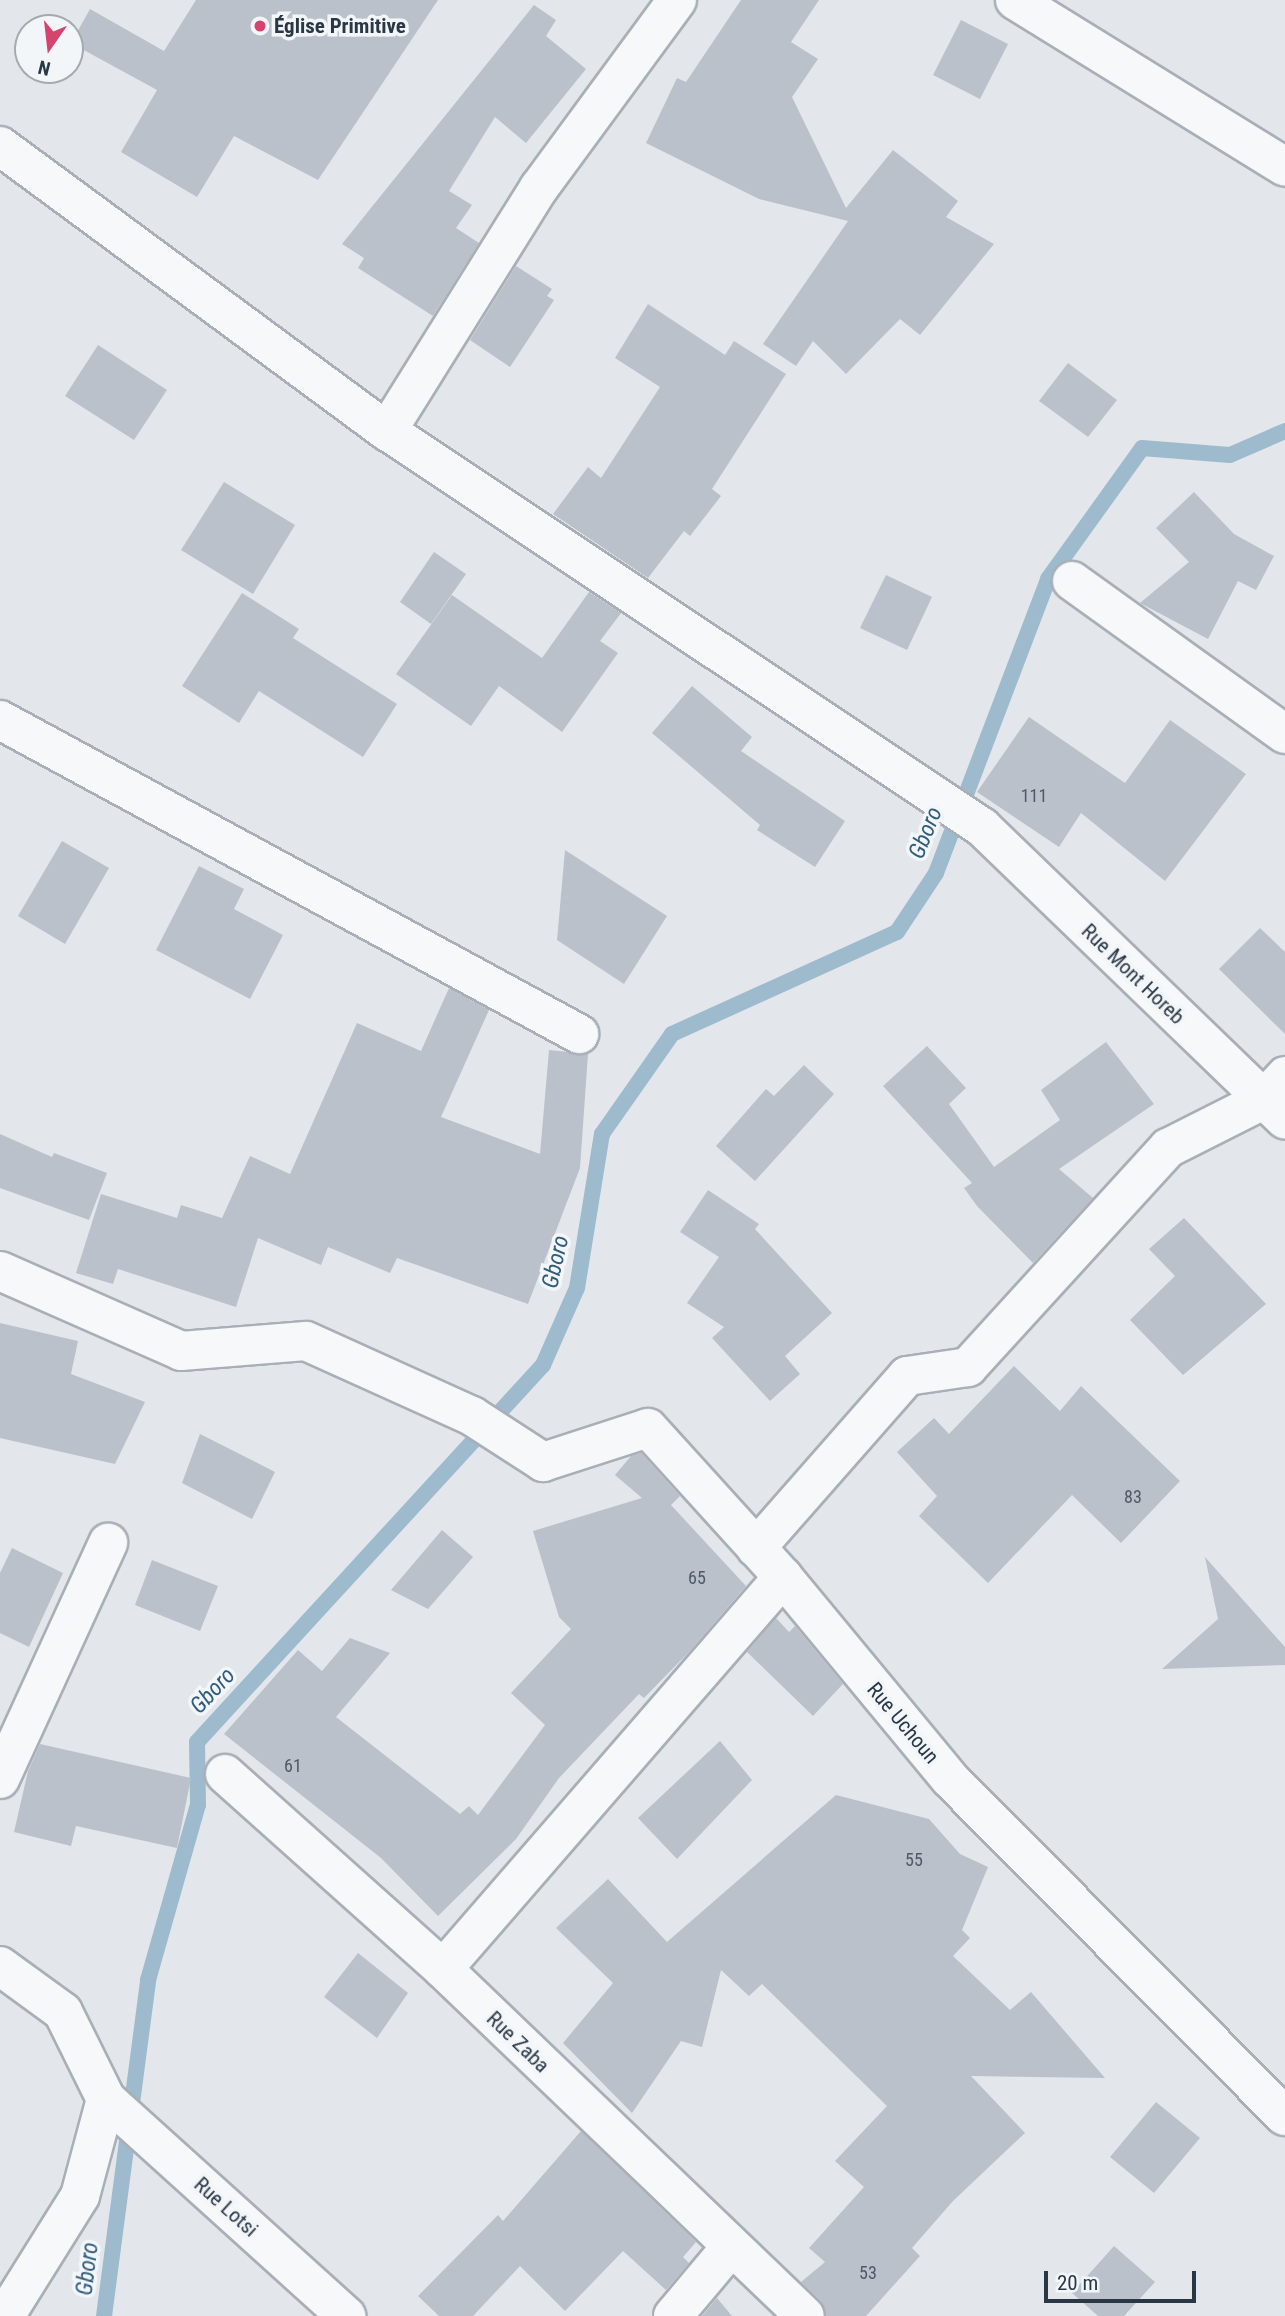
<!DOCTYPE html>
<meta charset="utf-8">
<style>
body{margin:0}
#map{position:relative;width:1285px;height:2316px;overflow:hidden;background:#e3e7ec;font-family:"Roboto Condensed",sans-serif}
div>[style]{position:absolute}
.stream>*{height:16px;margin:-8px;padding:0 8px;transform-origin:8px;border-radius:8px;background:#9dbbcd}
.building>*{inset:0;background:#bac1ca}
.roads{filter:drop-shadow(2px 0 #a8afb7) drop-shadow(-2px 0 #a8afb7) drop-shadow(0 2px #a8afb7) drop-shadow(0 -2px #a8afb7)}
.minor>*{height:38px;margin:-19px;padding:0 19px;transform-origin:19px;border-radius:19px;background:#f6f8f9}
.dots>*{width:19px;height:19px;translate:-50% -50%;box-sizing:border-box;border:4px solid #f3f6f9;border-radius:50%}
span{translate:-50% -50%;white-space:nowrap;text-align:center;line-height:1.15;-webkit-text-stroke:7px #f3f6f9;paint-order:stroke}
.number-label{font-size:18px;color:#4e5a66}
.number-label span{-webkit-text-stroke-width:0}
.poi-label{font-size:21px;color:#2a3745;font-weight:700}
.left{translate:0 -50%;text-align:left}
.street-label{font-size:21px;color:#2a3745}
.water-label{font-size:23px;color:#315d7b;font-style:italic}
.north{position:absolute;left:14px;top:14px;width:70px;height:70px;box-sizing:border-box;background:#f3f6f9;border:2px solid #a3aab1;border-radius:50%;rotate:194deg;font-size:19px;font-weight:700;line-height:28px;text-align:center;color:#2a3745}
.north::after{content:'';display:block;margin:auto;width:24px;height:32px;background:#d5446e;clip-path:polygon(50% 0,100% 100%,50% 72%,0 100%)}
.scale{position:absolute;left:1044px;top:2271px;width:152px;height:32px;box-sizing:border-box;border:4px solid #2a3745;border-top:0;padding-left:9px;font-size:21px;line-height:24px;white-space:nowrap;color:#2a3745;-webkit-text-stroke:5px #f3f6f9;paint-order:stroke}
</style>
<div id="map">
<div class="stream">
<div style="left:104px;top:2316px;width:339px;rotate:-82.5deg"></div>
<div style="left:148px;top:1980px;width:182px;rotate:-74.1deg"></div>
<div style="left:198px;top:1805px;width:63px;rotate:-90.9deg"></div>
<div style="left:197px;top:1742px;width:512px;rotate:-47.46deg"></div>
<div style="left:543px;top:1365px;width:84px;rotate:-66.2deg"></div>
<div style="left:577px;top:1288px;width:156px;rotate:-80.8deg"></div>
<div style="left:602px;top:1134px;width:122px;rotate:-55deg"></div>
<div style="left:672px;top:1034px;width:247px;rotate:-24.4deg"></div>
<div style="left:897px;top:932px;width:71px;rotate:-56.5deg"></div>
<div style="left:936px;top:873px;width:315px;rotate:-69.1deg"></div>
<div style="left:1048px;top:579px;width:161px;rotate:-54.3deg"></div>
<div style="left:1142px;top:448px;width:88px;rotate:4.5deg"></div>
<div style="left:1230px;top:455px;width:60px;rotate:-23.6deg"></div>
</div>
<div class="building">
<div style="clip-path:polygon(196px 0,438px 0,318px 180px,234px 136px,197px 197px,121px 152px,157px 90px,71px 43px,90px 9px,164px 51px)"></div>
<div style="clip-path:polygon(741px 0,819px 0,791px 42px,818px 59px,792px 97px,846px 208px,893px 150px,958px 201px,946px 217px,994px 244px,920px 335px,900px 319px,846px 374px,813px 341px,796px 366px,763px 344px,848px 221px,759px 199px,646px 143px,677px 78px,686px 82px)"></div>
<div style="clip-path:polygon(534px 5px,556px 20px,546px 36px,586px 69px,526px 143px,495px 117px,449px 191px,472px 205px,456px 228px,479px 243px,433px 316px,358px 268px,364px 258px,342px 244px)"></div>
<div style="clip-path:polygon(961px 20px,1008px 44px,980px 99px,933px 75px)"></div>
<div style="clip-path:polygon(516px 266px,552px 289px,547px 296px,554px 300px,510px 367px,470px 340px)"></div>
<div style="clip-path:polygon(648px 304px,725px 355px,734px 341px,786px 374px,712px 489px,721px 496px,690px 536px,684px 531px,648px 578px,553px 514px,588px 467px,601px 478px,660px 387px,615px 358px)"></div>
<div style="clip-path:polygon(98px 345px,167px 390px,134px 440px,65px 396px)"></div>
<div style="clip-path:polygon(1068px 363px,1117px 400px,1088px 437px,1039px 401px)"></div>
<div style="clip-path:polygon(224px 482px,295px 525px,253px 594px,181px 550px)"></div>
<div style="clip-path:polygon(1194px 492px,1234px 534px,1274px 556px,1256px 590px,1238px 581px,1208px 639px,1140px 603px,1189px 562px,1156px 528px)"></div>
<div style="clip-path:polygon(434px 552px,466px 574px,431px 624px,400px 602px)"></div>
<div style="clip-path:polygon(886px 575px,932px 597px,907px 650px,860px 628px)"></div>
<div style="clip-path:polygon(589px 592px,621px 613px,600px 641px,618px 653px,562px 732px,499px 686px,471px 726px,396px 674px,452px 595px,542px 658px)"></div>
<div style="clip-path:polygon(242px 593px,299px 629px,293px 638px,397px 704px,363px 757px,259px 691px,239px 723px,182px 686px)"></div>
<div style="clip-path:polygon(692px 686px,752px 737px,741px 751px,845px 821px,815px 867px,757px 830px,760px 825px,652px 733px)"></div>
<div style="clip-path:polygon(1029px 717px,1125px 783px,1170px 720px,1246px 774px,1165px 881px,1081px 813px,1059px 847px,977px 792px)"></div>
<div style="clip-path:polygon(62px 841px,109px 868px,65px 944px,18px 916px)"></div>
<div style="clip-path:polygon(565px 850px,667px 916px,624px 984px,557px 940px)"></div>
<div style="clip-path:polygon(199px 866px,244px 889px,234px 909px,283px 935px,250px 999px,156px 950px)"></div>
<div style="clip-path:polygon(1260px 928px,1285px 952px,1285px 1034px,1219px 969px)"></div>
<div style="clip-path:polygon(449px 988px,489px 1010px,441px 1117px,540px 1154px,549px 1050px,588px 1054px,580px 1168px,528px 1304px,397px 1258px,390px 1273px,328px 1247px,321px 1265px,258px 1238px,236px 1307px,118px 1269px,113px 1284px,76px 1273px,101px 1194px,177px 1218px,181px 1205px,222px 1218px,250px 1156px,290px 1174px,357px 1023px,421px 1051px)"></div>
<div style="clip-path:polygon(1106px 1042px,1154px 1104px,1059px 1169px,1093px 1198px,1033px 1263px,977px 1206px,964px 1188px,972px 1183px,883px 1086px,927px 1046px,966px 1088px,949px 1104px,994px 1167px,1060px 1120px,1041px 1090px)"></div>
<div style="clip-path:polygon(804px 1065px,834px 1094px,755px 1181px,716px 1146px,766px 1089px,774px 1096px)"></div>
<div style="clip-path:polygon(0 1134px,52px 1157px,54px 1153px,107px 1173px,89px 1220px,0 1188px)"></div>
<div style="clip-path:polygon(708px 1190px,759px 1224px,755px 1229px,832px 1313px,785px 1356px,800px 1374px,770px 1401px,712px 1338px,724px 1327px,687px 1303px,719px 1257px,680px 1232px)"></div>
<div style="clip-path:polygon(1184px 1218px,1266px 1304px,1183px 1375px,1130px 1320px,1175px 1276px,1149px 1249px)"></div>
<div style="clip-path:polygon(0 1323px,78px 1341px,71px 1374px,145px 1402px,115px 1464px,0 1438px)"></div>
<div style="clip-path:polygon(1014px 1366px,1060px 1411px,1081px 1386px,1180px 1481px,1121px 1543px,1072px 1495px,988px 1583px,919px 1516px,937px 1496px,897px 1452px,934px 1418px,949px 1434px)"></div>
<div style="clip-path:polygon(200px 1434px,275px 1472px,252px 1519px,182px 1483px)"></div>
<div style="clip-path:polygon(641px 1453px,680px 1496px,671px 1505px,746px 1586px,688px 1653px,644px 1698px,639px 1694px,559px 1778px,516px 1839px,438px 1916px,381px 1858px,224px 1734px,298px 1650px,322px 1671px,350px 1638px,390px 1653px,336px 1717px,460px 1814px,469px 1806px,478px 1815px,545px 1725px,511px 1693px,571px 1629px,559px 1617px,533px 1531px,642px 1498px,615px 1475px,631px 1456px)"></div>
<div style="clip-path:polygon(442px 1530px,473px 1557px,428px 1609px,391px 1590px)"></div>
<div style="clip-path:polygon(12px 1548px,63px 1573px,29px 1647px,0 1633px,0 1573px)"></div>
<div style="clip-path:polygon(1205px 1557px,1285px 1647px,1285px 1665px,1162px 1669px,1218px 1619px)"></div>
<div style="clip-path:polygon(152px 1560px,218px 1586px,200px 1631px,135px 1605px)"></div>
<div style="clip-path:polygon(776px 1618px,789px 1632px,795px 1626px,843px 1684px,813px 1716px,747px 1652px)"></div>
<div style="clip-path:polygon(720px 1741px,752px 1780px,677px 1859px,638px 1818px)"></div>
<div style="clip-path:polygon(40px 1744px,191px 1778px,177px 1848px,76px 1826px,71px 1846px,14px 1832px,28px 1771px)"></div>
<div style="clip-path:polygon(836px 1795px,929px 1819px,960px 1854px,988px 1867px,962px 1930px,970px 1938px,953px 1956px,1010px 2010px,1031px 1992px,1105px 2078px,971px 2076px,1025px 2133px,953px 2201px,912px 2248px,920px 2256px,866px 2316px,826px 2316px,821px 2301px,801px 2282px,825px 2262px,809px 2248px,864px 2187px,835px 2161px,887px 2106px,762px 1984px,749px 1996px,721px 1970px,702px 2047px,681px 2041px,632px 2113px,563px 2043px,613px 1983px,556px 1928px,608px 1879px,667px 1942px)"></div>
<div style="clip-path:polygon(358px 1953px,408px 1993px,377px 2038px,324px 1997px)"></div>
<div style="clip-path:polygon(1156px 2102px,1200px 2138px,1154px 2193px,1110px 2157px)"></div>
<div style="clip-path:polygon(581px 2131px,696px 2242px,683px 2257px,689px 2263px,666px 2290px,623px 2251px,565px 2311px,520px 2266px,473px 2316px,439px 2316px,418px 2296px,498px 2215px,503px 2221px)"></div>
<div style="clip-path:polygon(1114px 2246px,1155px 2282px,1124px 2316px,1098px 2316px,1072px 2293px)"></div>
<div style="clip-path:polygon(717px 2298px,732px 2316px,702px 2316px)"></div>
</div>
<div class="roads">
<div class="minor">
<div style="left:1015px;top:0;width:317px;rotate:31.7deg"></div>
<div style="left:0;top:146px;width:481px;rotate:36.4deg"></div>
<div style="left:387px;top:431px;width:715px;rotate:33.65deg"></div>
<div style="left:982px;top:827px;width:421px;rotate:44deg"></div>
<div style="left:387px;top:431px;width:287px;rotate:-58deg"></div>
<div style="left:539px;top:188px;width:233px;rotate:-53.7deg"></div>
<div style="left:1072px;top:581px;width:262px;rotate:35.7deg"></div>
<div style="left:0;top:720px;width:659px;rotate:28.47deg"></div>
<div style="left:0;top:1271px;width:198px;rotate:23.8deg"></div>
<div style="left:181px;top:1351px;width:125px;rotate:-4.6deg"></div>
<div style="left:306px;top:1341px;width:182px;rotate:24.3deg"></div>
<div style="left:472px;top:1416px;width:85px;rotate:32.9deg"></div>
<div style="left:543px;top:1462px;width:110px;rotate:-17.9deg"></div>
<div style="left:648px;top:1428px;width:201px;rotate:47.8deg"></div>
<div style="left:783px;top:1577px;width:262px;rotate:50.4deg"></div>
<div style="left:950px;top:1779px;width:475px;rotate:45.2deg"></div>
<div style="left:756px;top:1548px;width:229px;rotate:-48.7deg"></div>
<div style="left:907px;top:1376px;width:62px;rotate:-8.4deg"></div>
<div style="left:968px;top:1367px;width:297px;rotate:-47.6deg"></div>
<div style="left:1168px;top:1148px;width:106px;rotate:-26.8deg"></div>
<div style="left:1263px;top:1100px;width:33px;rotate:-47deg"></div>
<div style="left:225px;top:1774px;width:292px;rotate:41.8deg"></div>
<div style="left:443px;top:1969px;width:501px;rotate:43.79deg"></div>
<div style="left:0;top:1779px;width:260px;rotate:-65.4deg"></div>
<div style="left:0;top:1966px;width:78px;rotate:36.1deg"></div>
<div style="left:63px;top:2012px;width:97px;rotate:63.7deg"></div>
<div style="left:106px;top:2099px;width:100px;rotate:105deg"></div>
<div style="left:80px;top:2196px;width:142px;rotate:122deg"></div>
<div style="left:443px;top:1969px;width:519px;rotate:-49.06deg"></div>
<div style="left:106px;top:2099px;width:324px;rotate:42.1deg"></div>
<div style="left:673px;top:2316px;width:90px;rotate:-50deg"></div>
</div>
</div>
<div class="dots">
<div style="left:260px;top:26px;background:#d5446e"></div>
</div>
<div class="number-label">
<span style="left:1034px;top:796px">111</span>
<span style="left:1133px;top:1497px">83</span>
<span style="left:697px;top:1578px">65</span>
<span style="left:293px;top:1766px">61</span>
<span style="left:914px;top:1860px">55</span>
<span style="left:868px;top:2273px">53</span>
</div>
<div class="poi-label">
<span class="left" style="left:274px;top:26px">Église Primitive</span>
</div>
<div class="street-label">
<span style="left:1133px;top:974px;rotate:44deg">Rue Mont Horeb</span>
<span style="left:903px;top:1723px;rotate:50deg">Rue Uchoun</span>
<span style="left:518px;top:2042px;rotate:44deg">Rue Zaba</span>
<span style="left:226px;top:2207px;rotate:42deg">Rue Lotsi</span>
</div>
<div class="water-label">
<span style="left:926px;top:833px;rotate:-68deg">Gboro</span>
<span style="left:556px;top:1262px;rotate:-77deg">Gboro</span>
<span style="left:213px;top:1691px;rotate:-47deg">Gboro</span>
<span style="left:88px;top:2269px;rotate:-83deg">Gboro</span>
</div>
<div class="north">N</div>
<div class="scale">20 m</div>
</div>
